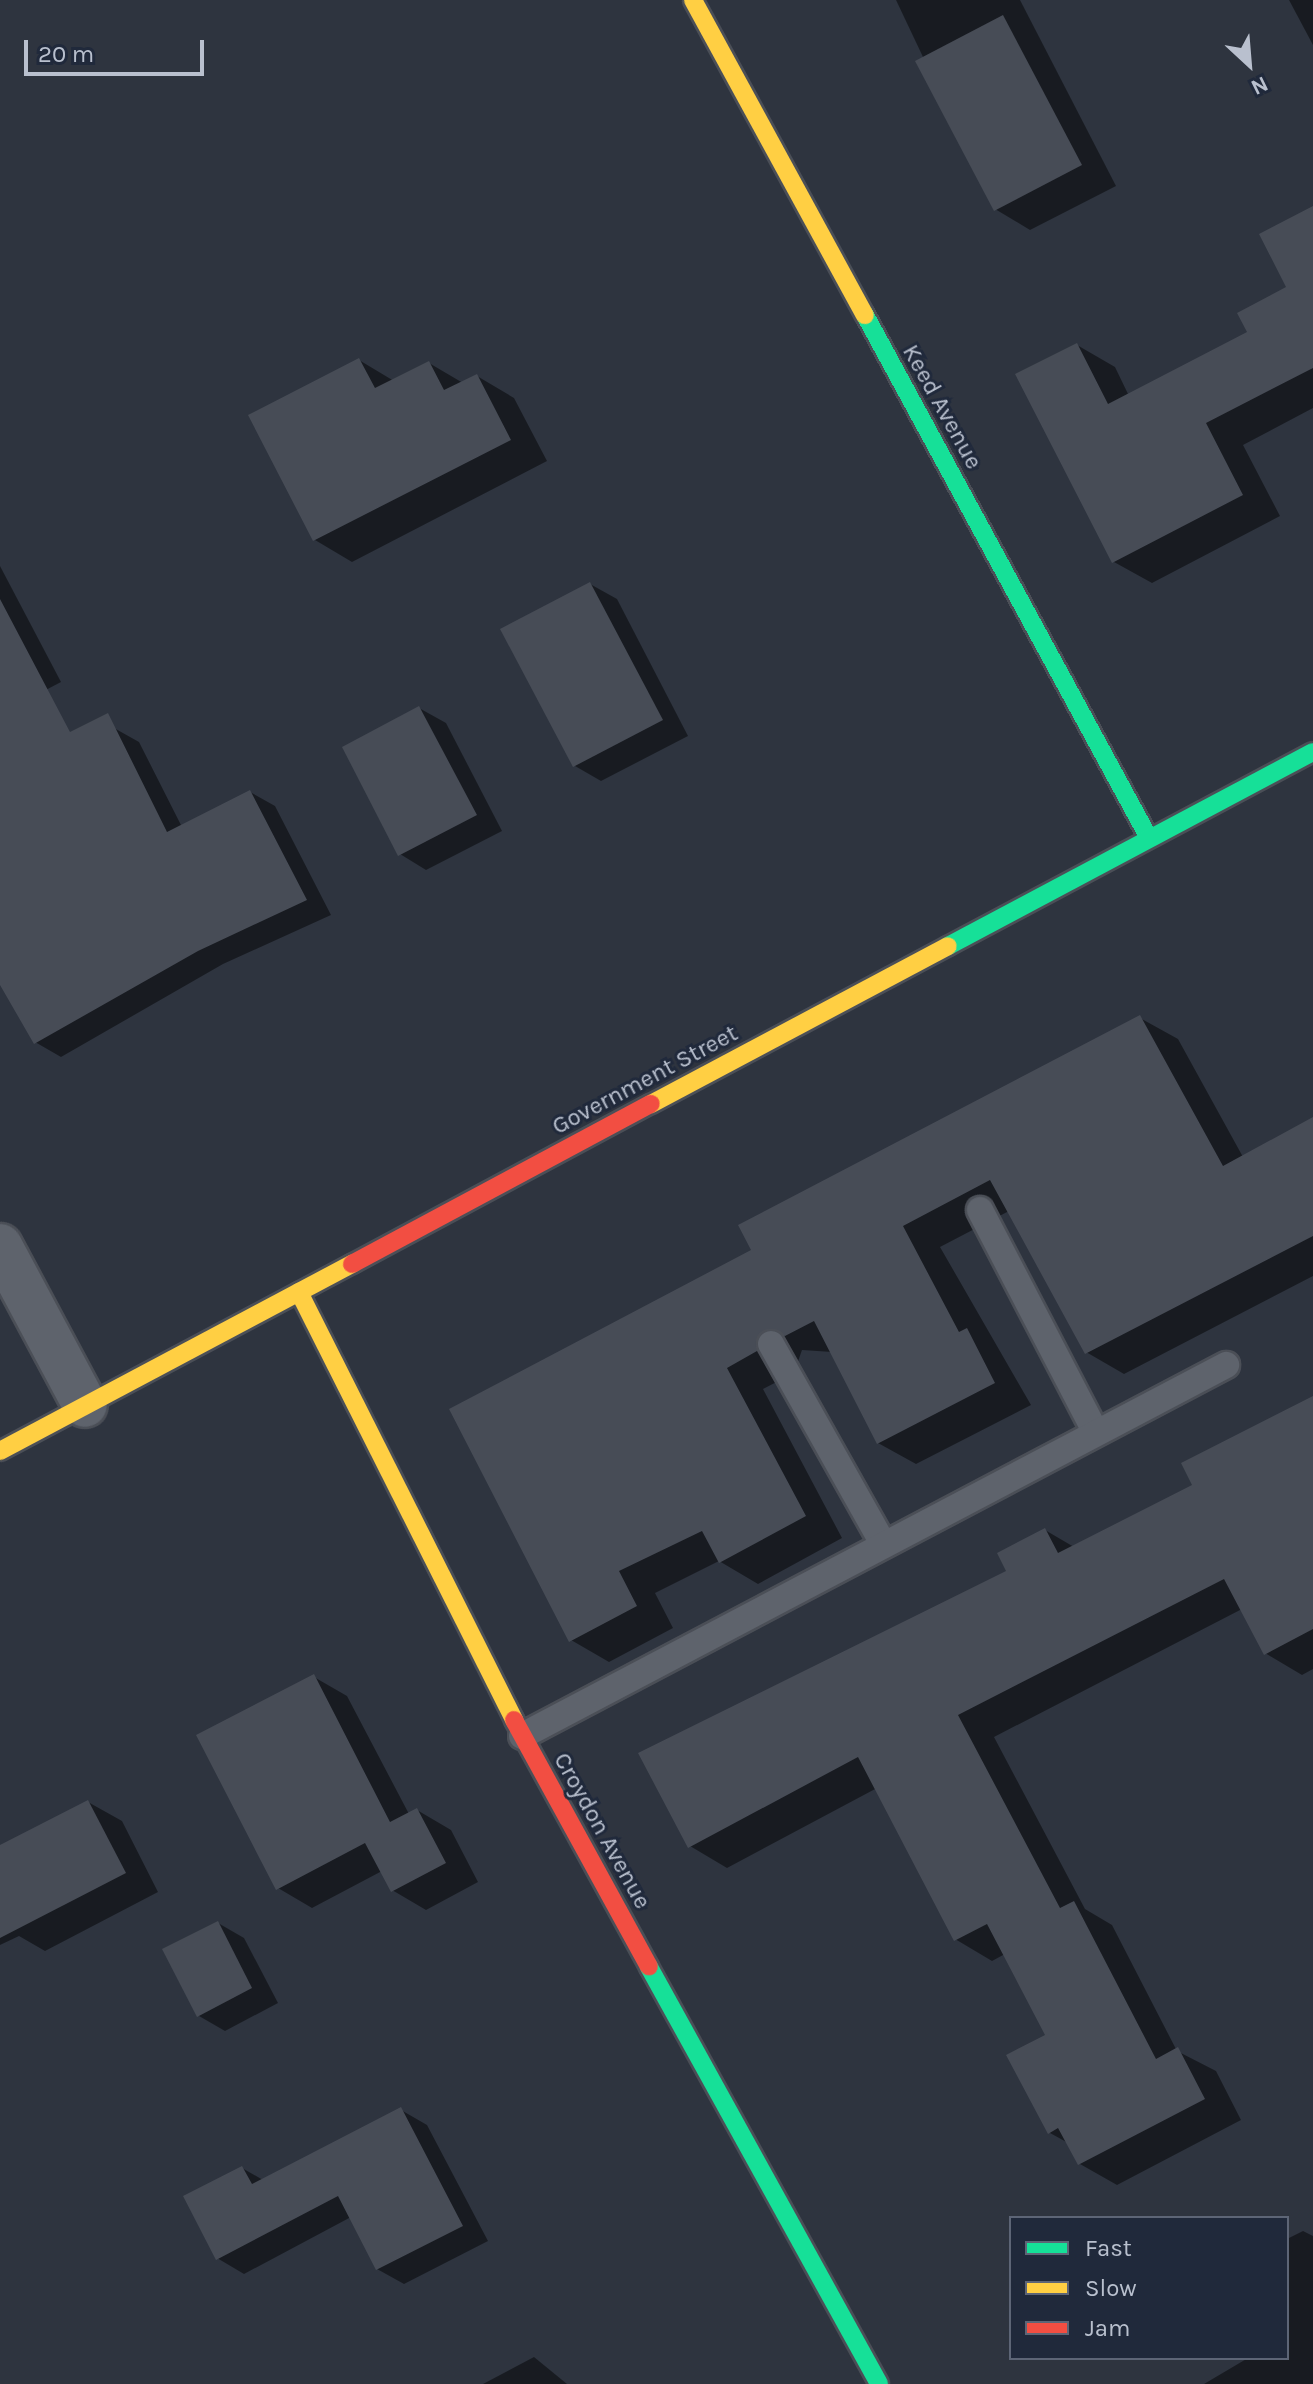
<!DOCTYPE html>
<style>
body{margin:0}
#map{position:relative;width:1313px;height:2384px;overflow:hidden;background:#2e343f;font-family:Karla,sans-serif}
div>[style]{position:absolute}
.shadow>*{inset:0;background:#0007}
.building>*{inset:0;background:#474c56}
.roads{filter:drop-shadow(2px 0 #4b4f57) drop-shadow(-2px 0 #4b4f57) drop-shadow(0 2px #4b4f57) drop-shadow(0 -2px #4b4f57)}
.lane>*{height:26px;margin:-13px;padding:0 13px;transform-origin:13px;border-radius:13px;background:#5e636c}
.street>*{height:44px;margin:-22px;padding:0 22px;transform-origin:22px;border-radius:22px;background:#5e636c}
.fast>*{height:18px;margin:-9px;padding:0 9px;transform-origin:9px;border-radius:9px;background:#16e098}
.slow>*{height:18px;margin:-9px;padding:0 9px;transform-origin:9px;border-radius:9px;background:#ffcf43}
.jam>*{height:18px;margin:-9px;padding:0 9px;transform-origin:9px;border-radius:9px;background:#f24e42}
span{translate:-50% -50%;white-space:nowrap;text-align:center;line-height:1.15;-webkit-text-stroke:6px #20293b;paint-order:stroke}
.street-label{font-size:24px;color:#b9c0ce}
.legend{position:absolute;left:1009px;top:2216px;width:280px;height:144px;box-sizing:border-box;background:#20293b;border:2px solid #5d6576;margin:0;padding:10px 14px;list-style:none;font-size:24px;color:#b9c0ce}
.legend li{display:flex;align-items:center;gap:16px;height:40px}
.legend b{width:40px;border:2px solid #5d6576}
.north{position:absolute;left:1209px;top:24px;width:80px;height:80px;-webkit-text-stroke:6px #20293b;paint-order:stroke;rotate:154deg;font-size:22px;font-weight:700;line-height:32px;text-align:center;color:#b9c0ce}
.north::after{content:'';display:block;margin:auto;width:28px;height:36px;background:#b9c0ce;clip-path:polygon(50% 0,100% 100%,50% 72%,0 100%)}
.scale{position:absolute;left:24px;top:40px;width:180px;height:36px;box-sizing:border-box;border:4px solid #b9c0ce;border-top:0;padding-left:10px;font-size:24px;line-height:28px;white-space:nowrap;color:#b9c0ce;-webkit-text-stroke:6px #20293b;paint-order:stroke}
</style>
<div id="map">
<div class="shadow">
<div style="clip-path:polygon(896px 0,1020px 0,1116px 186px,1030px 230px,995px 209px)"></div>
<div style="clip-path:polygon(1289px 0,1313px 0,1313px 45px)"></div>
<div style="clip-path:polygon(1313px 209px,1313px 408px,1243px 445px,1280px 516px,1152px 583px,1114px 562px,1077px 345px,1115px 367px,1129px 396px,1250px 333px,1289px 288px)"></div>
<div style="clip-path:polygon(359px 360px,394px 381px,429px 363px,463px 383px,477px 376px,514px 398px,547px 461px,352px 562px,315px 540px)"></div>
<div style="clip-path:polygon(0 566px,61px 682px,0 714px)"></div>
<div style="clip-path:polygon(590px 584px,617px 599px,688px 736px,601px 781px,575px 766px)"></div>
<div style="clip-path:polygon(419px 708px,446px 723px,502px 831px,426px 870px,400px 854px)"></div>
<div style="clip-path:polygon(114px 728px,139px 742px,182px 827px,250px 792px,275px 806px,331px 915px,223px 964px,61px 1057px,35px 1042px,0 981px,0 788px)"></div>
<div style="clip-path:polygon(1140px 1018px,1178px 1039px,1243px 1157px,1313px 1119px,1313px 1276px,1124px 1374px,1086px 1352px,1009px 1211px,940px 1247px,1031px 1405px,916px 1464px,878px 1443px,832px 1352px,802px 1350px,794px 1373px,763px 1389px,842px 1538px,758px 1584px,719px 1561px,655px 1593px,673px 1628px,609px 1662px,571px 1640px,754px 1251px)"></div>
<div style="clip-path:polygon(1313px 1398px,1313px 1669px,1302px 1675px,1265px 1653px,1242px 1609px,994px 1737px,1085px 1909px,1112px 1925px,1177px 2051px,1216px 2071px,1241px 2120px,1117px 2185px,1080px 2164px,1070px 2144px,1050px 2133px,1048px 2035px,1005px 1954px,992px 1961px,955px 1939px,877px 1788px,727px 1868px,690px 1846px,1008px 1572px,1045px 1530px,1074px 1547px,1195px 1486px)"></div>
<div style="clip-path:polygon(314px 1677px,347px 1696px,409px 1814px,417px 1810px,451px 1830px,478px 1882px,426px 1910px,392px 1890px,382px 1871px,312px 1908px,278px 1888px)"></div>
<div style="clip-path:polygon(88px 1802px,122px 1821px,158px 1892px,45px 1951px,19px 1936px,0 1945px,0 1848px)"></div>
<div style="clip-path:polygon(218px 1923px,244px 1938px,278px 2003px,225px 2031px,199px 2016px)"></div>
<div style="clip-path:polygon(401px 2110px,427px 2125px,488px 2241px,404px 2284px,377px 2269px,351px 2217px,244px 2274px,217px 2258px,242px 2168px,263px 2180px)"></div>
<div style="clip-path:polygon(1303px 2231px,1313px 2236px,1313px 2384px,1204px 2384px,1248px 2358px,1287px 2358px,1287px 2239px)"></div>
<div style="clip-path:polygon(534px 2357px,567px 2384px,483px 2384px)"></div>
</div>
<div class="building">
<div style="clip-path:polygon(1003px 15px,1082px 165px,994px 211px,915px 61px)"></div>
<div style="clip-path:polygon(1313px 206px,1313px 368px,1206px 423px,1243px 495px,1112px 563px,1015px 374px,1077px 343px,1108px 404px,1247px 332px,1237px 313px,1286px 287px,1259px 234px)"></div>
<div style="clip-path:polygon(359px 358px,375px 388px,429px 361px,444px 390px,477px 374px,511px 440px,313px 541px,248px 415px)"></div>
<div style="clip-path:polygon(590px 582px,663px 720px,573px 767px,500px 629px)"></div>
<div style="clip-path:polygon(0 599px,70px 732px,108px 713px,167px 832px,250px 790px,307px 900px,198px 951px,34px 1044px,0 985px)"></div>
<div style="clip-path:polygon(419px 706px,477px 815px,398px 856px,342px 747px)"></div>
<div style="clip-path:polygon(1140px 1015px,1223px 1166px,1313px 1117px,1313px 1236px,1085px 1354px,990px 1180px,903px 1226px,959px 1332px,967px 1328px,995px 1383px,877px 1444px,814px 1321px,785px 1336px,763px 1331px,757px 1351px,727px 1368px,806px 1516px,719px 1563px,702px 1531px,619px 1571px,637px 1606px,569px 1642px,449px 1409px,751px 1250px,738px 1225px)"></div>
<div style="clip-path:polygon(1313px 1396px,1313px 1629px,1264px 1655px,1224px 1579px,958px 1715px,1060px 1908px,1074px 1901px,1156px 2059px,1178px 2047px,1205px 2099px,1078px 2165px,1058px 2128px,1048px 2134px,1006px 2055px,1045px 2035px,987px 1924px,954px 1941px,858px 1757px,688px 1848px,638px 1753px,1006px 1571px,997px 1553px,1045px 1528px,1058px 1553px,1192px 1485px,1181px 1463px)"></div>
<div style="clip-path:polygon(314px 1674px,390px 1822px,417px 1808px,446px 1863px,391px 1892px,365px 1843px,276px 1890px,196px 1735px)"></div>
<div style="clip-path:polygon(88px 1800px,126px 1873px,0 1938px,0 1845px)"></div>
<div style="clip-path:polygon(218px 1921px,252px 1988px,197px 2017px,162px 1949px)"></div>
<div style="clip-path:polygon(401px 2107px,463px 2226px,376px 2270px,338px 2196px,216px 2260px,183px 2196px,242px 2166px,252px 2184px)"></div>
</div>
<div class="roads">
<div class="lane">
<div style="left:980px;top:1210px;width:249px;rotate:62.5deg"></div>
<div style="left:771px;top:1344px;width:225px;rotate:60.7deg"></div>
<div style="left:522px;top:1736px;width:796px;rotate:-27.79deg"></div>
</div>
<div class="street">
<div style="left:0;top:1246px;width:180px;rotate:61.9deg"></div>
</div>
<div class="fast">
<div style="left:865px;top:315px;width:595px;rotate:61.5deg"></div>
<div style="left:948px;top:946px;width:413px;rotate:-28deg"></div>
<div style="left:649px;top:1967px;width:476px;rotate:61.1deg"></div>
</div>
<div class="slow">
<div style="left:693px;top:0;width:359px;rotate:61.4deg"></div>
<div style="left:651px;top:1104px;width:336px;rotate:-28deg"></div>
<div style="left:299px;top:1292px;width:479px;rotate:63.3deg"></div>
<div style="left:0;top:1451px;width:399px;rotate:-28deg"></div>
</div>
<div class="jam">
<div style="left:352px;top:1264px;width:339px;rotate:-28.2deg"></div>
<div style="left:514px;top:1720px;width:281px;rotate:61.3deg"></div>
</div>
</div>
<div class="street-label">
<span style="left:942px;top:407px;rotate:61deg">Keed Avenue</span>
<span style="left:645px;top:1080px;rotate:-28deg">Government Street</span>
<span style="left:602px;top:1831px;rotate:61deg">Croydon Avenue</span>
</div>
<ul class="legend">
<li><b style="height:10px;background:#16e098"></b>Fast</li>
<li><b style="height:10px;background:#ffcf43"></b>Slow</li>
<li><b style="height:10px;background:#f24e42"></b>Jam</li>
</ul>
<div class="north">N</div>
<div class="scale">20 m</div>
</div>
